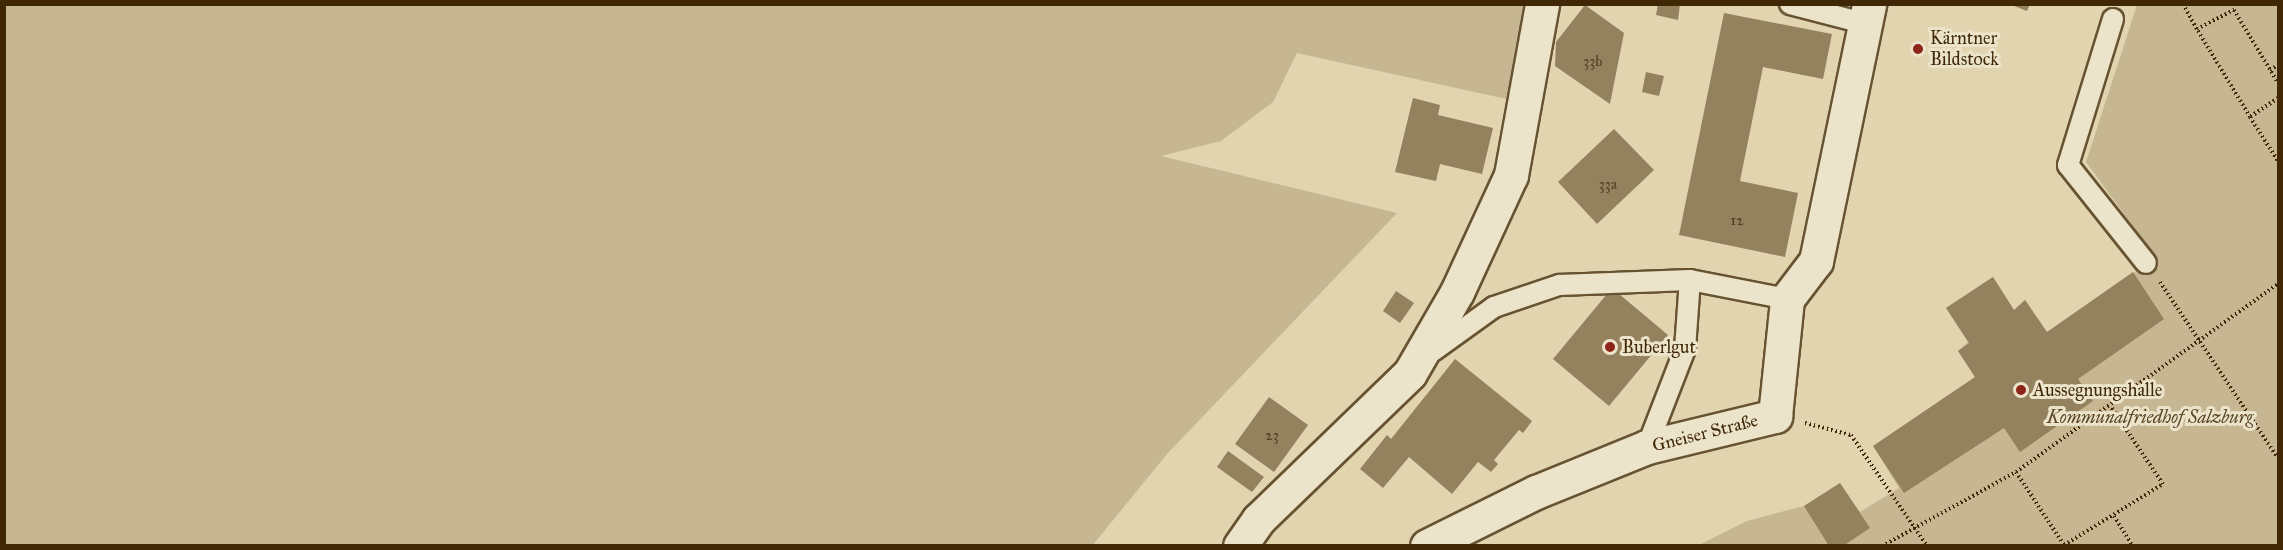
<!DOCTYPE html>
<meta charset="utf-8">
<style>
body{margin:0}
#map{position:relative;width:2283px;height:550px;overflow:hidden;background:#e1d4af;font-family:"IM FELL Great Primer",serif}
div>[style]{position:absolute}
.green>*{inset:0;background:#c6b792}
.building>*{inset:0;background:#94815e}
.path>*{height:4px;margin-top:-2px;transform-origin:0;background:repeating-linear-gradient(90deg,#402807 0 1.5px,transparent 0 4.5px)}
.roads{filter:drop-shadow(2px 0 #685331) drop-shadow(-2px 0 #685331) drop-shadow(0 2px #685331) drop-shadow(0 -2px #685331)}
.service>*{height:20px;margin:-10px;padding:0 10px;transform-origin:10px;border-radius:10px;background:#ece3cb}
.minor>*{height:33px;margin:-16.5px;padding:0 16.5px;transform-origin:16.5px;border-radius:16.5px;background:#ece3cb}
.dots>*{width:16px;height:16px;translate:-50% -50%;box-sizing:border-box;border:3px solid #ece3cb;border-radius:50%}
span{translate:-50% -50%;white-space:nowrap;text-align:center;line-height:1.15;-webkit-text-stroke:6px #ece3cb;paint-order:stroke}
.number-label{font-size:15px;color:#553e1d}
.number-label span{-webkit-text-stroke-width:0}
.poi-label{font-size:18px;color:#402807}
.left{translate:0 -50%;text-align:left}
.park-label{font-size:18px;color:#5b4523;font-style:italic}
.street-label{font-size:18px;color:#402807}
.frame{position:absolute;inset:0;border:6px solid #402807;pointer-events:none}
</style>
<div id="map">
<div class="green">
<div style="clip-path:polygon(4px 5px,1530px 5px,1511px 100px,1297px 53px,1273px 102px,1221px 141px,1161px 156px,1397px 213px,1167px 454px,1092px 546px,5px 545px)"></div>
<div style="clip-path:polygon(2137px 5px,2278px 5px,2278px 545px,1697px 546px,1747px 521px,1804px 506px,1840px 483px,1860px 512px,1899px 488px,1873px 446px,1975px 377px,1958px 351px,1968px 342px,1946px 308px,1993px 277px,2014px 310px,2025px 300px,2047px 332px,2156px 258px,2086px 162px)"></div>
</div>
<div class="building">
<div style="clip-path:polygon(1658px 4px,1680px 4px,1678px 20px,1656px 15px)"></div>
<div style="clip-path:polygon(2009px 4px,2030px 4px,2027px 11px)"></div>
<div style="clip-path:polygon(1585px 5px,1624px 33px,1610px 104px,1555px 66px,1556px 42px)"></div>
<div style="clip-path:polygon(1724px 13px,1832px 34px,1823px 79px,1763px 67px,1740px 181px,1798px 193px,1785px 257px,1679px 235px)"></div>
<div style="clip-path:polygon(1646px 72px,1664px 76px,1659px 96px,1642px 92px)"></div>
<div style="clip-path:polygon(1413px 98px,1440px 105px,1438px 115px,1493px 128px,1482px 174px,1440px 164px,1436px 181px,1395px 172px)"></div>
<div style="clip-path:polygon(1614px 129px,1654px 170px,1597px 224px,1558px 182px)"></div>
<div style="clip-path:polygon(2133px 272px,2164px 319px,2078px 379px,2093px 401px,2020px 452px,2004px 428px,1904px 493px,1873px 446px,1975px 377px,1958px 351px,1969px 343px,1946px 308px,1993px 277px,2014px 310px,2025px 300px,2047px 332px)"></div>
<div style="clip-path:polygon(1612px 288px,1668px 335px,1609px 406px,1553px 359px)"></div>
<div style="clip-path:polygon(1396px 291px,1414px 303px,1400px 323px,1383px 311px)"></div>
<div style="clip-path:polygon(1455px 359px,1532px 421px,1523px 433px,1519px 430px,1494px 460px,1498px 464px,1491px 472px,1478px 462px,1452px 494px,1409px 457px,1383px 488px,1360px 469px,1387px 435px,1391px 439px)"></div>
<div style="clip-path:polygon(1269px 397px,1308px 425px,1274px 472px,1235px 444px)"></div>
<div style="clip-path:polygon(1228px 451px,1264px 477px,1252px 492px,1217px 467px)"></div>
<div style="clip-path:polygon(1840px 483px,1870px 528px,1843px 546px,1829px 546px,1804px 506px)"></div>
</div>
<div class="path">
<div style="left:2183px;top:4px;width:29px;rotate:61deg"></div>
<div style="left:2270px;top:70px;width:9px;rotate:-32deg"></div>
<div style="left:2278px;top:98px;width:34px;rotate:146deg"></div>
<div style="left:2250px;top:117px;width:52px;rotate:57.5deg"></div>
<div style="left:2250px;top:117px;width:103px;rotate:-121.1deg"></div>
<div style="left:2197px;top:29px;width:42px;rotate:-27.2deg"></div>
<div style="left:2234px;top:10px;width:85px;rotate:58.9deg"></div>
<div style="left:2160px;top:282px;width:212px;rotate:56.2deg"></div>
<div style="left:1805px;top:423px;width:48px;rotate:14.6deg"></div>
<div style="left:1851px;top:435px;width:135px;rotate:55.6deg"></div>
<div style="left:2016px;top:472px;width:87px;rotate:56.7deg"></div>
<div style="left:2064px;top:545px;width:116px;rotate:-31.6deg"></div>
<div style="left:2163px;top:484px;width:93px;rotate:-124deg"></div>
<div style="left:2114px;top:516px;width:36px;rotate:58deg"></div>
<div style="left:1882px;top:546px;width:153px;rotate:-28.9deg"></div>
<div style="left:2016px;top:472px;width:322px;rotate:-35.7deg"></div>
</div>
<div class="roads">
<div class="service">
<div style="left:1790px;top:4px;width:75px;rotate:14.6deg"></div>
<div style="left:2113px;top:19px;width:153px;rotate:107.1deg"></div>
<div style="left:2068px;top:165px;width:125px;rotate:51.5deg"></div>
<div style="left:1433px;top:351px;width:75px;rotate:-35.8deg"></div>
<div style="left:1494px;top:307px;width:69px;rotate:-18.7deg"></div>
<div style="left:1559px;top:285px;width:131px;rotate:-2.2deg"></div>
<div style="left:1690px;top:280px;width:99px;rotate:11.1deg"></div>
<div style="left:1647px;top:447px;width:105px;rotate:-68.8deg"></div>
<div style="left:1685px;top:349px;width:69px;rotate:-85.9deg"></div>
</div>
<div class="minor">
<div style="left:1240px;top:546px;width:32px;rotate:-55deg"></div>
<div style="left:1258px;top:520px;width:211px;rotate:-44deg"></div>
<div style="left:1410px;top:373px;width:94px;rotate:-59.9deg"></div>
<div style="left:1457px;top:292px;width:129px;rotate:-65.2deg"></div>
<div style="left:1511px;top:175px;width:174px;rotate:-79.7deg"></div>
<div style="left:1427px;top:546px;width:122px;rotate:-26.4deg"></div>
<div style="left:1536px;top:492px;width:120px;rotate:-22.1deg"></div>
<div style="left:1647px;top:447px;width:132px;rotate:-13.6deg"></div>
<div style="left:1775px;top:416px;width:118px;rotate:-84.1deg"></div>
<div style="left:1787px;top:299px;width:48px;rotate:-52.7deg"></div>
<div style="left:1816px;top:261px;width:262px;rotate:-78.3deg"></div>
</div>
</div>
<div class="dots">
<div style="left:1918px;top:49px;background:#8f2418"></div>
<div style="left:1610px;top:347px;background:#8f2418"></div>
<div style="left:2021px;top:390px;background:#8f2418"></div>
</div>
<div class="number-label">
<span style="left:1593px;top:62px">33b</span>
<span style="left:1608px;top:185px">33a</span>
<span style="left:1737px;top:221px">12</span>
<span style="left:1272px;top:436px">23</span>
</div>
<div class="poi-label">
<span class="left" style="left:1930px;top:49px">Kärntner<br>Bildstock</span>
<span class="left" style="left:1622px;top:347px">Buberlgut</span>
<span class="left" style="left:2033px;top:390px">Aussegnungshalle</span>
</div>
<div class="park-label">
<span style="left:2150px;top:417px">Kommunalfriedhof Salzburg</span>
</div>
<div class="street-label">
<span style="left:1705px;top:433px;rotate:-14deg">Gneiser Straße</span>
</div>
<div class="frame"></div>
</div>
